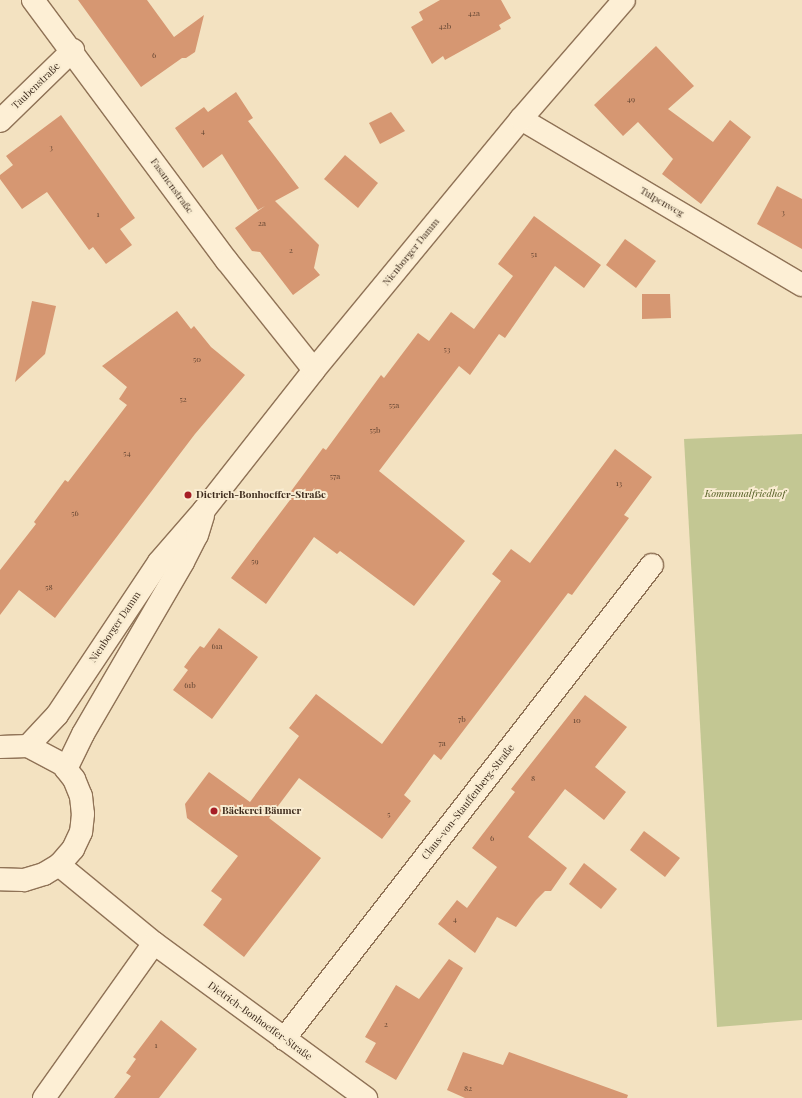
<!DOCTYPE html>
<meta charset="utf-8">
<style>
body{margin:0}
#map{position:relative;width:802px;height:1098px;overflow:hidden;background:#f3e2c1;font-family:"Playfair Display",serif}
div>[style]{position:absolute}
.cemetery>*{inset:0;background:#c3c793}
.building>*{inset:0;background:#d69772}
.roads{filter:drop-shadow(1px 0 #8f7256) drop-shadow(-1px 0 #8f7256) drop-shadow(0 1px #8f7256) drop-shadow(0 -1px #8f7256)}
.street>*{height:22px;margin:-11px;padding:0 11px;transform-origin:11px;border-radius:11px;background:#fdefd5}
.secondary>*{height:22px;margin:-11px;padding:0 11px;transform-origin:11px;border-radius:11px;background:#fdefd5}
.dots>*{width:11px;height:11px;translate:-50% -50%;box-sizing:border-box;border:2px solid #f9ecd1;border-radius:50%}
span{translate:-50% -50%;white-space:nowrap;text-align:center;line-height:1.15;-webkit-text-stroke:4px #f9ecd1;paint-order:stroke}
.number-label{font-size:8px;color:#634532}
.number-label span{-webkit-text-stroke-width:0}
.street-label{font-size:10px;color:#3d2a1c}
.park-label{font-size:10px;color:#505c20;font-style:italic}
.poi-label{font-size:10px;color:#3d2a1c;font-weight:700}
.left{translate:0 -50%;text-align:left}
</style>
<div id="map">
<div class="cemetery">
<div style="clip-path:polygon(802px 434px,802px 1020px,717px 1027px,684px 439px)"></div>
</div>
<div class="building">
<div style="clip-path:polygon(78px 0,147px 0,174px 37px,204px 15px,195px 52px,186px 58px,182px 58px,141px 87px)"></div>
<div style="clip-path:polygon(440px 0,501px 0,511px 18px,499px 25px,501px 29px,445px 60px,443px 56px,432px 64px,411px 27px,423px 20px,419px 12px)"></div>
<div style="clip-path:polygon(656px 46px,694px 86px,668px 109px,713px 142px,730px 120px,751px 137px,701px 204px,662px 174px,673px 159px,638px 122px,623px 136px,594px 105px)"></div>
<div style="clip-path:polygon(236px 92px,253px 118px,248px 121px,299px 188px,275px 201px,319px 245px,314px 268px,320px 275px,293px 295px,260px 252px,252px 251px,235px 228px,265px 206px,258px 210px,222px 154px,203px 168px,175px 128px,204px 107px,208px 112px)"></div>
<div style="clip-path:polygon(391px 112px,405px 131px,380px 144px,369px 123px)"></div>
<div style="clip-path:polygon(61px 115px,135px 218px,120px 229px,132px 245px,106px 264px,93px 247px,89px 250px,47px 192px,22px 209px,0 179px,0 175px,13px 165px,6px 156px)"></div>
<div style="clip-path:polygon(345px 155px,378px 183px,358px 208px,324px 179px)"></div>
<div style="clip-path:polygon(777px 186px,802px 199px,802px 249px,757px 224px)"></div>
<div style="clip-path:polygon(534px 216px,601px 265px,584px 288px,555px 266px,505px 338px,499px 334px,470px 375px,459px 366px,379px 471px,465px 541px,414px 606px,340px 551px,337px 554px,314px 537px,266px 604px,231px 578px,290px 500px,286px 498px,323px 448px,326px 450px,381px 375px,384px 378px,418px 333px,429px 341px,451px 312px,474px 329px,513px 276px,498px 264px)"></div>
<div style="clip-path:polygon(625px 239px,656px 261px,636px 288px,606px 265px)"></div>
<div style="clip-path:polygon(642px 294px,670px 294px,671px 318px,642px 319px)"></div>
<div style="clip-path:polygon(32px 301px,56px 306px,45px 354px,15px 382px)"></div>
<div style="clip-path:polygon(177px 311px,191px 329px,194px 326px,211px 347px,245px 375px,195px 434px,55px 618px,19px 590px,0 615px,0 570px,36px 524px,34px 522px,65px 480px,68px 482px,127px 405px,119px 399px,127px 387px,102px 366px)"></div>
<div style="clip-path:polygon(615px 449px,652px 477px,624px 515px,629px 518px,572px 595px,568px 593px,441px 760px,434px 754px,404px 795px,411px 801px,382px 839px,299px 778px,269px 818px,321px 858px,244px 957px,203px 925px,222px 899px,211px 891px,238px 856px,187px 818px,185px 804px,209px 772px,250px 802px,299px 736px,289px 728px,316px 694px,382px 744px,501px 581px,492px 574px,511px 549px,530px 563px)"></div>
<div style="clip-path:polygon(219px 628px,258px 657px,212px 719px,173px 690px,188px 670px,184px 667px,192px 656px,200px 646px,204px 648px)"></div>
<div style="clip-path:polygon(585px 695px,627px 727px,595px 767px,626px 792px,604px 820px,565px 789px,528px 837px,567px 868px,551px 891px,545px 891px,536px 900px,516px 927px,497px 917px,475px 953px,438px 924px,457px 900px,467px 908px,497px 867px,472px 848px,515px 792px,511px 789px)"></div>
<div style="clip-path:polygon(644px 831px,680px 858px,665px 877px,630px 850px)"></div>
<div style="clip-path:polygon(584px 863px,617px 889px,601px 909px,569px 884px)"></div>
<div style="clip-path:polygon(449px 959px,463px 968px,396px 1080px,365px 1062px,376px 1043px,365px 1037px,396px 985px,419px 999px)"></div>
<div style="clip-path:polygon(161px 1020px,197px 1049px,159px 1098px,114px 1098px,131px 1076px,126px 1073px,136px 1059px,133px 1057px)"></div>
<div style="clip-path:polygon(463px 1052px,503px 1065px,509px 1052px,628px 1095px,627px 1098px,465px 1098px,447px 1090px)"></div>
</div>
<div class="roads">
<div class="street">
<div style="left:33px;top:0;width:325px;rotate:53.4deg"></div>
<div style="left:227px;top:261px;width:139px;rotate:51.4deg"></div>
<div style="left:521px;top:119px;width:326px;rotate:30.6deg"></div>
<div style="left:0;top:121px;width:102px;rotate:-44.2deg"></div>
<div style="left:59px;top:865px;width:123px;rotate:39.4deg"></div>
<div style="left:154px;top:943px;width:263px;rotate:36.2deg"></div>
<div style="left:284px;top:1039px;width:600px;rotate:-52.18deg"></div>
<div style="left:44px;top:1098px;width:190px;rotate:-54.6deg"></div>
</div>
<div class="secondary">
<div style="left:28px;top:746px;width:42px;rotate:-46.9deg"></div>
<div style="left:57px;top:715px;width:184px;rotate:-56.3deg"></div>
<div style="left:159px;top:562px;width:69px;rotate:-49.1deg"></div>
<div style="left:204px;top:510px;width:178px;rotate:-51.8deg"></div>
<div style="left:314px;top:370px;width:325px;rotate:-50.5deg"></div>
<div style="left:521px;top:119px;width:157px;rotate:-49.1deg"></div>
<div style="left:0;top:747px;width:28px;rotate:-2deg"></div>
<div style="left:28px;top:746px;width:40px;rotate:28deg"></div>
<div style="left:63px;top:765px;width:18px;rotate:52deg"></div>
<div style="left:74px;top:779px;width:18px;rotate:68deg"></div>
<div style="left:81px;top:796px;width:18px;rotate:84deg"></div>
<div style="left:83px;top:814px;width:18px;rotate:96deg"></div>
<div style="left:81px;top:832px;width:19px;rotate:115deg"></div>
<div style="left:73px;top:849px;width:21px;rotate:131deg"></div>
<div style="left:59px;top:865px;width:17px;rotate:149deg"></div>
<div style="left:44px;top:874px;width:21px;rotate:163deg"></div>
<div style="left:24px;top:880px;width:24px;rotate:-178deg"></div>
<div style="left:66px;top:769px;width:39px;rotate:-64deg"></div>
<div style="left:83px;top:734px;width:199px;rotate:-59.8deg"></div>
<div style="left:183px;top:562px;width:30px;rotate:-63deg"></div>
<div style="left:197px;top:535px;width:21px;rotate:-73deg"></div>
</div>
</div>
<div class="dots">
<div style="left:188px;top:495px;background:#a61e26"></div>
<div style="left:214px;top:811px;background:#a61e26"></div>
</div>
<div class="number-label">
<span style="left:474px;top:13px">42a</span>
<span style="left:445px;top:26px">42b</span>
<span style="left:154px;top:55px">6</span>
<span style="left:631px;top:99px">49</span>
<span style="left:203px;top:131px">4</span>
<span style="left:51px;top:147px">3</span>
<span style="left:783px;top:212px">3</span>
<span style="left:98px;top:214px">1</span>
<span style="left:262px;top:223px">2a</span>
<span style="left:291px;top:250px">2</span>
<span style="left:534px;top:254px">51</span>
<span style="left:447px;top:349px">53</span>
<span style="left:197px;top:359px">50</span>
<span style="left:183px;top:399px">52</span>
<span style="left:394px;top:405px">55a</span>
<span style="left:375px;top:430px">55b</span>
<span style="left:127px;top:453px">54</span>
<span style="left:335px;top:476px">57a</span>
<span style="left:619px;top:483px">13</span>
<span style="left:75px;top:513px">56</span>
<span style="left:255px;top:561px">59</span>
<span style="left:49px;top:587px">58</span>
<span style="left:217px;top:646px">61a</span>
<span style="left:190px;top:685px">61b</span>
<span style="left:462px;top:719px">7b</span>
<span style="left:577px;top:720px">10</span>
<span style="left:442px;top:743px">7a</span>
<span style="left:533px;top:778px">8</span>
<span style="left:389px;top:814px">5</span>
<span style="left:492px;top:838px">6</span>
<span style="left:455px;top:919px">4</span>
<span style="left:386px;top:1024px">2</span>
<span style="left:156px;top:1045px">1</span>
<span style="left:468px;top:1088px">82</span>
</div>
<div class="street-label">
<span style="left:36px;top:86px;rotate:-44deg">Taubenstraße</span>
<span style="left:172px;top:186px;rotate:54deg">Fasanenstraße</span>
<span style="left:662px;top:202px;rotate:30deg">Tulpenweg</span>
<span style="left:411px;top:252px;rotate:-51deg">Nienborger Damm</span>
<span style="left:115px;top:627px;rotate:-56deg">Nienborger Damm</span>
<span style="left:468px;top:802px;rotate:-52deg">Claus-von-Stauffenberg-Straße</span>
<span style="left:260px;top:1021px;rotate:36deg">Dietrich-Bonhoeffer-Straße</span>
</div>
<div class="park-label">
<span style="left:745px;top:494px">Kommunalfriedhof</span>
</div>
<div class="poi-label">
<span class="left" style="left:196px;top:495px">Dietrich-Bonhoeffer-Straße</span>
<span class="left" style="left:222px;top:811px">Bäckerei Bäumer</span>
</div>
</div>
